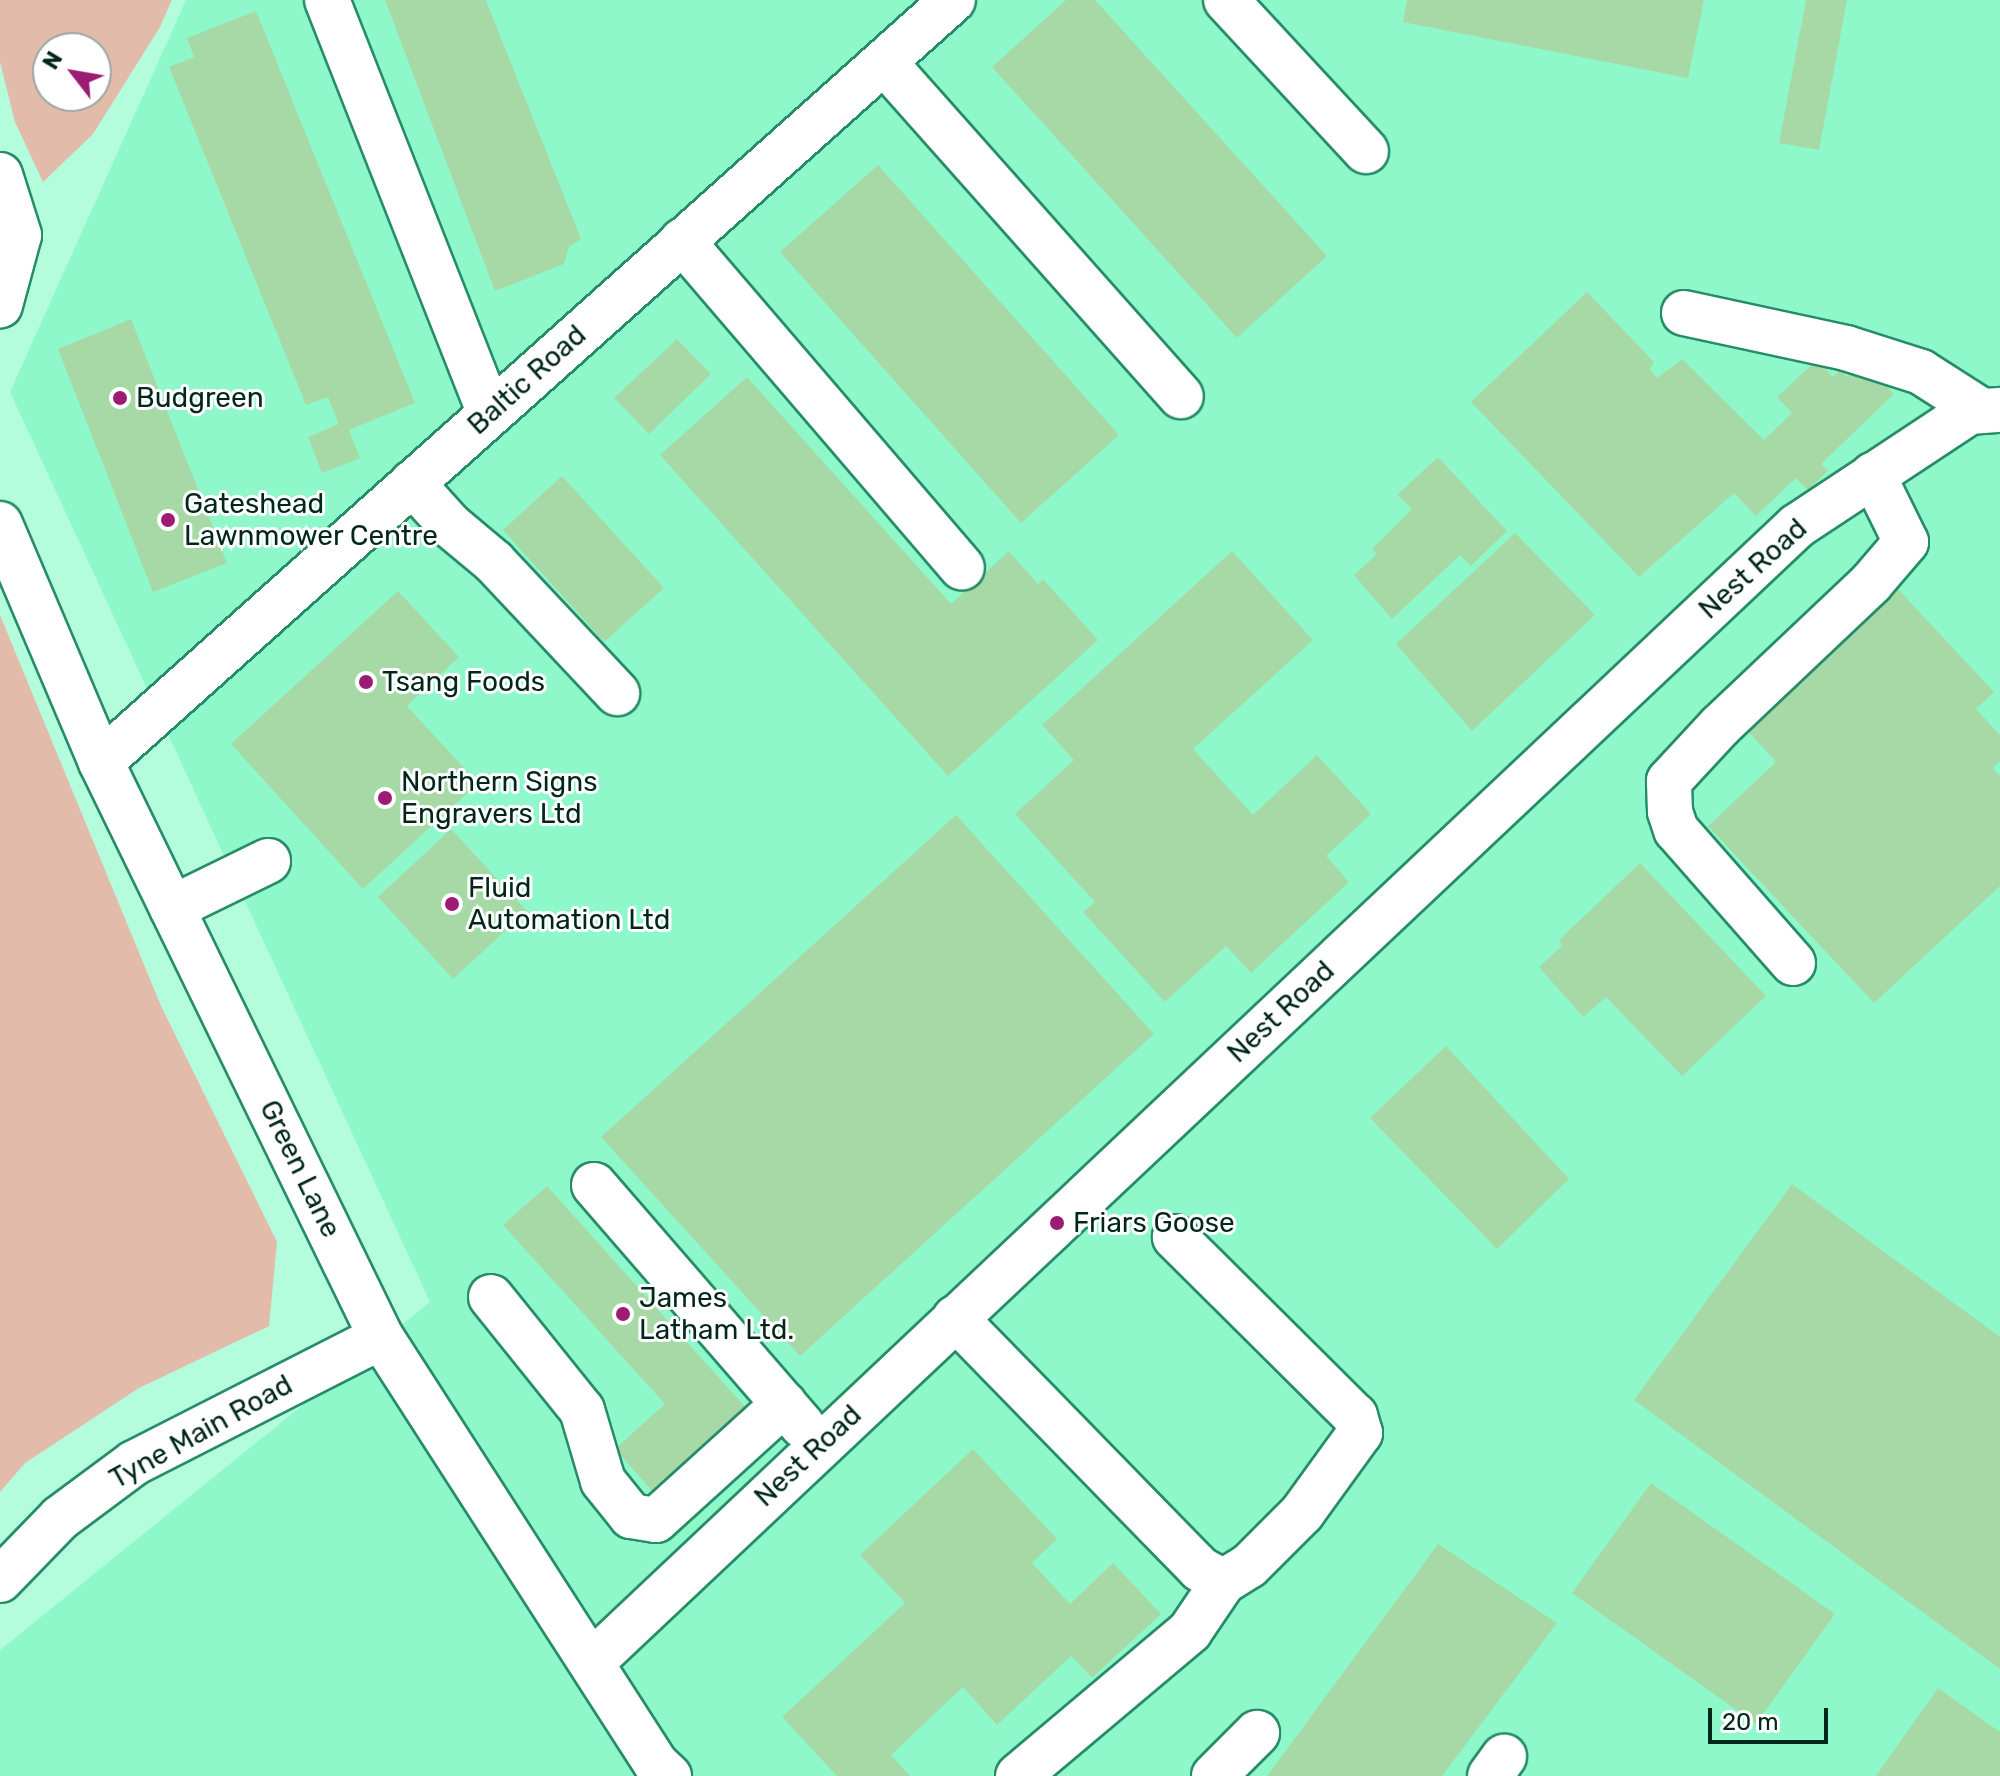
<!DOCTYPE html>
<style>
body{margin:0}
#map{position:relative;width:2000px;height:1776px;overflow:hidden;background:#b4fddc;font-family:Rubik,sans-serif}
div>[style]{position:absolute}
.built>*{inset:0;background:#8ff8cb}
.green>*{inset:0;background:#e3bbaa}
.building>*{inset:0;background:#a7d9a7}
.roads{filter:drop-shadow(2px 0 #278c68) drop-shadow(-2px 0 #278c68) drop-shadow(0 2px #278c68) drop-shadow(0 -2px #278c68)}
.minor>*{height:44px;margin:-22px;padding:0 22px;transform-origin:22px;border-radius:22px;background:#fff}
.dots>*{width:22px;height:22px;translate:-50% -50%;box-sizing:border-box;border:4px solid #fff;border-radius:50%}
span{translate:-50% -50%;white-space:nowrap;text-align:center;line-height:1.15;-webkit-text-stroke:6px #fff;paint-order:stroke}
.street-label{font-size:28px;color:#002719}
.poi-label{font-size:28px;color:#002719}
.left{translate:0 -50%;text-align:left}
.north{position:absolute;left:32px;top:32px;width:80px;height:80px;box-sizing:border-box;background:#fff;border:2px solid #99a9a3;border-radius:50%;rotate:301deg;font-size:22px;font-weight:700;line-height:32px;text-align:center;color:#002719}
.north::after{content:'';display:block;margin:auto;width:28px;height:36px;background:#9b1c72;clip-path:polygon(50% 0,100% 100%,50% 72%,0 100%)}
.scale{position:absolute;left:1708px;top:1708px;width:120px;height:36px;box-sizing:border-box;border:4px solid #002719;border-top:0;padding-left:10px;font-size:24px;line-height:28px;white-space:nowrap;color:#002719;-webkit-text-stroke:6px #fff;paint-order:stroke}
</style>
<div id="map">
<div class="built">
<div style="clip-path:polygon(186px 0,2000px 0,2000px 1776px,0 1776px,0 1650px,430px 1302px,10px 392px)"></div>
</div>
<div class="green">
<div style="clip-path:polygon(evenodd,0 0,172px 0,160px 27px,93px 134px,43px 182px,15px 122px,0 62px,0 0,96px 48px,96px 96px,48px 96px,48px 48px,96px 48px)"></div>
<div style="clip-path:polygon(0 615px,161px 1006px,277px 1242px,269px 1326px,139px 1388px,25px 1463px,0 1492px)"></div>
</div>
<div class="building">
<div style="clip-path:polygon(385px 0,486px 0,581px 239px,569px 247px,564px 264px,495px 291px)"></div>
<div style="clip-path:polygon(1066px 0,1095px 0,1327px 256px,1237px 338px,992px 67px)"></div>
<div style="clip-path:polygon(1407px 0,1704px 0,1688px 78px,1403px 22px)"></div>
<div style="clip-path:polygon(1806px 0,1847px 0,1819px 150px,1779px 143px)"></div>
<div style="clip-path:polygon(256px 11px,415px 403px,349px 430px,360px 458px,322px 473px,308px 437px,339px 424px,328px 397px,306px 405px,169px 67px,194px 57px,187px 38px)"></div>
<div style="clip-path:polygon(878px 165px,1119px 435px,1021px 523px,780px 252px)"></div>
<div style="clip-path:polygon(1587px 292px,1654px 362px,1650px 369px,1657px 378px,1682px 359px,1764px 440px,1792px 413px,1777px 397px,1817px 360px,1833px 377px,1840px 370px,1847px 377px,1864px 362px,1894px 394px,1821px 464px,1828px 471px,1808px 490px,1796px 478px,1756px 516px,1734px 493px,1639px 577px,1471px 402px)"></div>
<div style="clip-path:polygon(131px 319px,227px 563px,153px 592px,58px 349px)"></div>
<div style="clip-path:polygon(677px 339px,711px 374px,649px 434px,614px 398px)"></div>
<div style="clip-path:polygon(747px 377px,951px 604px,1009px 551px,1038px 584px,1043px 579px,1098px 640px,948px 776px,660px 455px)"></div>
<div style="clip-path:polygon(1438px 457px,1507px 531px,1471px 566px,1460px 555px,1392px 619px,1354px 575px,1377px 554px,1372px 549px,1412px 509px,1397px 495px)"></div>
<div style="clip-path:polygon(562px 476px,664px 588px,604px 642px,503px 530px)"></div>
<div style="clip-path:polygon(1515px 533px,1595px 615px,1472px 731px,1396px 644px)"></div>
<div style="clip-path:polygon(1232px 551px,1313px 640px,1193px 749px,1253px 815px,1317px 755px,1371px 814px,1326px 856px,1349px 882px,1251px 973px,1226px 946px,1165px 1002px,1083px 912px,1095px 902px,1015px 814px,1074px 760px,1042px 725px)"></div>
<div style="clip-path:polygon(1897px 588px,1994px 692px,1976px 709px,2000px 735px,2000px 761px,1993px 768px,2000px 776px,2000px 886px,1874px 1003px,1708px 826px,1776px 762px,1746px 729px)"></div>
<div style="clip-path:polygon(398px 591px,459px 657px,407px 706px,478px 783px,363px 889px,231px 744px)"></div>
<div style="clip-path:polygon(956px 815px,1154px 1034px,800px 1356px,601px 1137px)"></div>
<div style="clip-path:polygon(451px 829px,527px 911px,453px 979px,378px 897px)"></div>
<div style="clip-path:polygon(1640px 863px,1766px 996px,1682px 1076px,1606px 997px,1583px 1017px,1539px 967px,1562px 946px,1559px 940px)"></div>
<div style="clip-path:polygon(1446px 1046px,1569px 1179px,1497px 1249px,1370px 1118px)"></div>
<div style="clip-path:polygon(1792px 1184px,2000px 1337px,2000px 1669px,1634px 1400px)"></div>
<div style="clip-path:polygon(547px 1186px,747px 1409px,654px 1493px,615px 1449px,665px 1404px,503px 1225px)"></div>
<div style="clip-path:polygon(973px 1449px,1057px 1539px,1032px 1563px,1070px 1604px,1113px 1563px,1161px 1614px,1092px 1678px,1071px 1656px,997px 1725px,963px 1687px,891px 1755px,910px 1776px,837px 1776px,782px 1717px,905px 1603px,860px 1555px)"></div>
<div style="clip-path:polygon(1651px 1483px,1835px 1614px,1756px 1724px,1572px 1593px)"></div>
<div style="clip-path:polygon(1438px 1544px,1557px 1623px,1442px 1776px,1267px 1776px)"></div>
<div style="clip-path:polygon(1938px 1688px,2000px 1732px,2000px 1776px,1876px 1776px)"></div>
</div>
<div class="roads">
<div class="minor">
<div style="left:327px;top:0;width:444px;rotate:68.5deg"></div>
<div style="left:1226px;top:0;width:206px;rotate:47.2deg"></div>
<div style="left:884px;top:62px;width:447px;rotate:48.4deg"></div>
<div style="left:0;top:175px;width:63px;rotate:72.4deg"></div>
<div style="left:19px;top:235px;width:73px;rotate:105.2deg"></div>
<div style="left:682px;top:241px;width:430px;rotate:49.4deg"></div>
<div style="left:1684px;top:313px;width:166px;rotate:12.2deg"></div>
<div style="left:1846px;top:348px;width:79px;rotate:17.7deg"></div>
<div style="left:1921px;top:372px;width:72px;rotate:32.6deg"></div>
<div style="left:412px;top:483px;width:58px;rotate:47.8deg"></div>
<div style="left:451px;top:526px;width:56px;rotate:39.9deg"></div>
<div style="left:494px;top:562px;width:180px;rotate:46.8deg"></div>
<div style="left:0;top:524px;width:259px;rotate:67deg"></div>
<div style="left:101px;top:762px;width:640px;rotate:64.04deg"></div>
<div style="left:381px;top:1337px;width:508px;rotate:57.22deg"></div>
<div style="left:656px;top:1764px;width:18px;rotate:43deg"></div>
<div style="left:101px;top:762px;width:1143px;rotate:-41.81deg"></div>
<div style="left:172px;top:908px;width:107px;rotate:-26.1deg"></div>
<div style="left:1793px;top:963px;width:177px;rotate:-131.3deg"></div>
<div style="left:1676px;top:830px;width:19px;rotate:-108deg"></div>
<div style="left:1670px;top:812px;width:31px;rotate:-92deg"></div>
<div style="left:1669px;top:781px;width:75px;rotate:-47.2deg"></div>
<div style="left:1720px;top:726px;width:208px;rotate:-43.4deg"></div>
<div style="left:1871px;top:583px;width:54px;rotate:-49.5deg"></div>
<div style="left:1906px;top:542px;width:75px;rotate:-116.2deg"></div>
<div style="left:594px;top:1185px;width:318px;rotate:49.1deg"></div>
<div style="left:491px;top:1297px;width:145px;rotate:51.2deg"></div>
<div style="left:582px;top:1410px;width:74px;rotate:73.5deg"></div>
<div style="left:603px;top:1481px;width:45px;rotate:51.3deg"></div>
<div style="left:631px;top:1516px;width:25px;rotate:9deg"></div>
<div style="left:656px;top:1520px;width:173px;rotate:-42.2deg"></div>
<div style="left:955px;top:1318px;width:351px;rotate:45.7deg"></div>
<div style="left:1200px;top:1569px;width:26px;rotate:29deg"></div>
<div style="left:1223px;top:1582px;width:31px;rotate:-32deg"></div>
<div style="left:1249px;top:1566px;width:75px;rotate:-45deg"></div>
<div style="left:1302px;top:1513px;width:99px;rotate:-54.1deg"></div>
<div style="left:1360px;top:1433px;width:18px;rotate:-106deg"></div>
<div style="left:1355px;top:1416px;width:254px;rotate:-135.2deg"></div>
<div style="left:0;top:1580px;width:86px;rotate:-45.9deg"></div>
<div style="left:60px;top:1518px;width:92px;rotate:-36.6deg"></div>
<div style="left:134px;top:1463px;width:277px;rotate:-27deg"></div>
<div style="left:592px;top:1662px;width:1656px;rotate:-43.31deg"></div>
<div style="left:1797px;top:526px;width:206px;rotate:-33.5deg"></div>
<div style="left:1969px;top:412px;width:31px;rotate:-4deg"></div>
<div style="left:1018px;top:1776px;width:225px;rotate:-40.1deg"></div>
<div style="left:1190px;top:1631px;width:59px;rotate:-56deg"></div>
<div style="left:1214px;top:1776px;width:61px;rotate:-45deg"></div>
<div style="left:1490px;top:1776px;width:24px;rotate:-54deg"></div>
</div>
</div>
<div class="dots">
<div style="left:120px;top:398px;background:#9b1c72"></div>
<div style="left:168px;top:520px;background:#9b1c72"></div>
<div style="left:366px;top:682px;background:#9b1c72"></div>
<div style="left:385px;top:798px;background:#9b1c72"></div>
<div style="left:452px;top:904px;background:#9b1c72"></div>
<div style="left:1057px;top:1223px;background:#9b1c72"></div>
<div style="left:623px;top:1314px;background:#9b1c72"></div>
</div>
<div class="street-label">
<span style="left:527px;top:380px;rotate:-42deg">Baltic Road</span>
<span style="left:1753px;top:569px;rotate:-42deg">Nest Road</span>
<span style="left:1281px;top:1012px;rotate:-43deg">Nest Road</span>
<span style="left:300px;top:1169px;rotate:64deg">Green Lane</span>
<span style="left:201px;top:1432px;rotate:-29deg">Tyne Main Road</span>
<span style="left:808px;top:1456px;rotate:-43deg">Nest Road</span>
</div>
<div class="poi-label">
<span class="left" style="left:136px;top:398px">Budgreen</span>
<span class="left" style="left:184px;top:520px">Gateshead<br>Lawnmower Centre</span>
<span class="left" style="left:382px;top:682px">Tsang Foods</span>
<span class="left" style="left:401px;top:798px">Northern Signs<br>Engravers Ltd</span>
<span class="left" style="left:468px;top:904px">Fluid<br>Automation Ltd</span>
<span class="left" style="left:1073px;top:1223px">Friars Goose</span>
<span class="left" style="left:639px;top:1314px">James<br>Latham Ltd.</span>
</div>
<div class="north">N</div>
<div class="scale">20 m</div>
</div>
